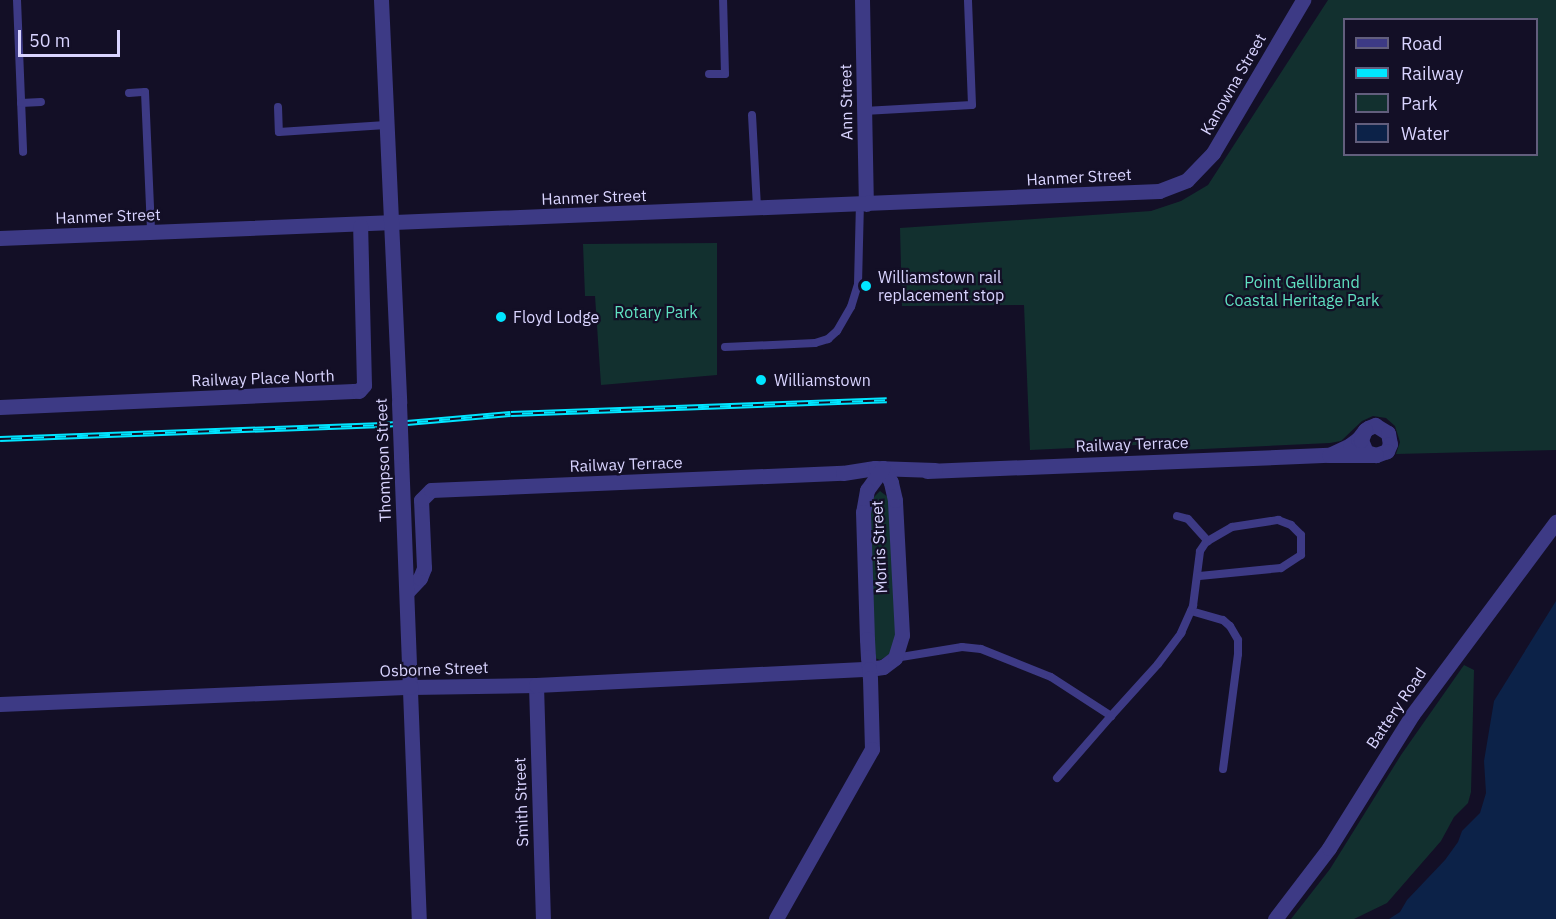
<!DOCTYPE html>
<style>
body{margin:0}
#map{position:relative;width:1556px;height:919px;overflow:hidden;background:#130f26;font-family:"IBM Plex Sans",sans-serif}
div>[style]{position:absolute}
.green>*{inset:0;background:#12302f}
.water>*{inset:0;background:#0c2248}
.service>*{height:8px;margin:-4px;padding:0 4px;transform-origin:4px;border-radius:4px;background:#3d3a85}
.minor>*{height:15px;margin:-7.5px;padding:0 7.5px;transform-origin:7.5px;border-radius:7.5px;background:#3d3a85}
.tertiary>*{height:15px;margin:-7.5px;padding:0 7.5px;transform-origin:7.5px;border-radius:7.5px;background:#3d3a85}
.rail>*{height:6px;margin-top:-3px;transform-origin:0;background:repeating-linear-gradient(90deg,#130f26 0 11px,#00e5ff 0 22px);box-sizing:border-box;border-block:2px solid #00e5ff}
.tertiary-bridge>*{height:15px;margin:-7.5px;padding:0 7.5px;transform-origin:7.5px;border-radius:7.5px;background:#3d3a85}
.dots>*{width:16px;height:16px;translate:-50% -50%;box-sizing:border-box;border:3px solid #130f26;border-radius:50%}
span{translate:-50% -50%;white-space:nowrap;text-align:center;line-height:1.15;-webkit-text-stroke:4.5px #130f26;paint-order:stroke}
.street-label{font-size:16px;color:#d9d4ff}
.poi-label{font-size:16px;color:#d9d4ff}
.left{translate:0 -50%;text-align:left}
.park-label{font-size:16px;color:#5fe0c0}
.legend{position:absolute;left:1343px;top:18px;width:195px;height:138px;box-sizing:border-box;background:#130f26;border:2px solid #625e7d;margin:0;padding:8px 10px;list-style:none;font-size:18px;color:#d9d4ff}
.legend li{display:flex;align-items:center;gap:12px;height:30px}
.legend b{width:30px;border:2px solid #625e7d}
.scale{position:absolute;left:18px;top:30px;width:102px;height:27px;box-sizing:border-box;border:3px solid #d9d4ff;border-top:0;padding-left:8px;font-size:18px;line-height:21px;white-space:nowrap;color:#d9d4ff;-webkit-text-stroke:4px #130f26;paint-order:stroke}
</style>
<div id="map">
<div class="green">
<div style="clip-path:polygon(evenodd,1328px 0,1556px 0,1556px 450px,1396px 454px,1400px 442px,1395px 426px,1386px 418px,1373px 416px,1362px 421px,1341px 441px,1330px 443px,1182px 450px,1178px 443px,1030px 450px,1024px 305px,902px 306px,900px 228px,1151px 211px,1181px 201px,1208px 185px,1328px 0,1344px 20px,1536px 20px,1536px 154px,1344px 154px,1344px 20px)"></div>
<div style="clip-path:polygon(717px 243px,717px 375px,601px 385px,595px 296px,585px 296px,583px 244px)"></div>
<div style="clip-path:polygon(880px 491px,889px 498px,897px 631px,890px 654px,880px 660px,875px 658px,869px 515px,874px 497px)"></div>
<div style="clip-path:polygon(1464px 665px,1474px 670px,1471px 792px,1468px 803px,1454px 817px,1441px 841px,1387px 903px,1354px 919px,1291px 919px,1330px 869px,1401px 755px)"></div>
</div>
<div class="water">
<div style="clip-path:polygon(1556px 601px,1556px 919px,1389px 919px,1400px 912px,1407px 900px,1445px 860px,1458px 842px,1462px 831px,1480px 813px,1486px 793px,1484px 761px,1494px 701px)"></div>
</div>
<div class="service">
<div style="left:17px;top:0;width:152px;rotate:87.7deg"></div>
<div style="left:709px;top:74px;width:16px"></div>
<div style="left:725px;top:74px;width:74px;rotate:-91.5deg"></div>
<div style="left:129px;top:93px;width:16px;rotate:-4deg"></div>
<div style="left:145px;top:92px;width:140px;rotate:87.5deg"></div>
<div style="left:21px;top:103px;width:20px;rotate:-3deg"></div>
<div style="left:278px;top:107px;width:25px;rotate:88deg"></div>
<div style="left:279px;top:132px;width:107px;rotate:-3.7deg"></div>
<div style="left:864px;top:111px;width:108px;rotate:-3.2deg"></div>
<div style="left:972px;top:105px;width:105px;rotate:-92.2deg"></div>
<div style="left:752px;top:115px;width:93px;rotate:86.9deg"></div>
<div style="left:725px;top:347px;width:90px;rotate:-2.5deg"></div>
<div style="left:815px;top:343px;width:14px;rotate:-17deg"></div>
<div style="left:828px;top:339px;width:12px;rotate:-42deg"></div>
<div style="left:837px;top:331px;width:28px;rotate:-60deg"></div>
<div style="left:851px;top:307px;width:24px;rotate:-73deg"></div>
<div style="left:858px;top:284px;width:80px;rotate:-88.6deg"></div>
<div style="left:1177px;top:516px;width:11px;rotate:15deg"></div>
<div style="left:1188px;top:519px;width:30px;rotate:48deg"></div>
<div style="left:1191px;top:611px;width:33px;rotate:16deg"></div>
<div style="left:1223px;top:620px;width:9px;rotate:41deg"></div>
<div style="left:1230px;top:626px;width:16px;rotate:60deg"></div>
<div style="left:1238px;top:640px;width:14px;rotate:90deg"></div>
<div style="left:1238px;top:654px;width:116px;rotate:97.4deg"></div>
<div style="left:895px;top:658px;width:68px;rotate:-9.3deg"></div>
<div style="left:962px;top:647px;width:19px;rotate:6deg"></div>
<div style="left:981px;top:649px;width:75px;rotate:21.8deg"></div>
<div style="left:1051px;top:677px;width:72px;rotate:33deg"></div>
<div style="left:1111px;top:716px;width:70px;rotate:-47.9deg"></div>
<div style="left:1158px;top:664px;width:39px;rotate:-53deg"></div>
<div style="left:1181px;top:633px;width:30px;rotate:-66deg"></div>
<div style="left:1193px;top:606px;width:55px;rotate:-82.7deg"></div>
<div style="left:1200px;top:551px;width:11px;rotate:-56deg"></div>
<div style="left:1206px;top:542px;width:30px;rotate:-30deg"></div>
<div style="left:1232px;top:527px;width:47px;rotate:-8.7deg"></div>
<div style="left:1278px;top:520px;width:14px;rotate:21deg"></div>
<div style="left:1291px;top:525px;width:14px;rotate:45deg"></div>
<div style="left:1301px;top:535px;width:20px;rotate:90deg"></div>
<div style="left:1301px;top:555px;width:24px;rotate:147deg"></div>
<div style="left:1281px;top:568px;width:82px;rotate:174.4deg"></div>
<div style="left:1057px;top:778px;width:82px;rotate:-48.9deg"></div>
</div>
<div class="minor">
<div style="left:862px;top:0;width:204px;rotate:88.9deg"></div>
<div style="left:0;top:238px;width:1160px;rotate:-2.32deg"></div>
<div style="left:1159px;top:191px;width:30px;rotate:-21deg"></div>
<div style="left:1187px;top:180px;width:37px;rotate:-46deg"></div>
<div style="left:1213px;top:153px;width:178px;rotate:-59.5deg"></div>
<div style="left:0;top:407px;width:359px;rotate:-2.6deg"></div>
<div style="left:359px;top:391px;width:8px;rotate:-50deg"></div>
<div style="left:364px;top:385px;width:159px;rotate:-91.4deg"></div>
<div style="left:1329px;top:455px;width:23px;rotate:-25deg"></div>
<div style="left:1350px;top:445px;width:10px;rotate:-37deg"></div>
<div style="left:1358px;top:439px;width:11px;rotate:-52deg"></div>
<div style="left:1365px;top:430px;width:4px;rotate:-34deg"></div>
<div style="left:1368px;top:428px;width:8px;rotate:-23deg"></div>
<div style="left:1375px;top:425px;width:15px;rotate:32deg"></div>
<div style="left:1388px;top:433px;width:11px;rotate:80deg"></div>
<div style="left:1390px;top:444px;width:8px;rotate:113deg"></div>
<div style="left:1387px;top:451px;width:12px;rotate:160deg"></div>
<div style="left:1376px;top:455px;width:10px;rotate:-163deg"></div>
<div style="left:1366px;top:452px;width:13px;rotate:-113deg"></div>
<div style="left:1361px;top:440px;width:11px;rotate:-68deg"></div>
<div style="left:927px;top:471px;width:402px;rotate:-2.3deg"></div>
<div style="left:1329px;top:455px;width:47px"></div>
<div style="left:407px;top:592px;width:19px;rotate:-47deg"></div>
<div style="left:420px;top:578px;width:11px;rotate:-68deg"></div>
<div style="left:424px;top:568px;width:68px;rotate:-92.5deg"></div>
<div style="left:421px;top:500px;width:14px;rotate:-45deg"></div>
<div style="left:431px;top:490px;width:412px;rotate:-2.4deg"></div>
<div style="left:843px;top:473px;width:32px;rotate:-9deg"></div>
<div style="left:875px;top:468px;width:60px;rotate:1.9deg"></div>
<div style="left:536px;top:685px;width:234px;rotate:88.3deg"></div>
<div style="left:411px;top:687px;width:125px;rotate:-0.9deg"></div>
<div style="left:536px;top:685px;width:333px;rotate:-2.8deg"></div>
<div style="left:869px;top:669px;width:14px;rotate:-8deg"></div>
<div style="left:883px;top:667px;width:15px;rotate:-37deg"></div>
<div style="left:895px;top:658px;width:24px;rotate:-73deg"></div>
<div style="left:902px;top:635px;width:135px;rotate:-93deg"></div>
<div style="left:895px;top:500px;width:18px;rotate:-103deg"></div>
<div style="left:891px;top:482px;width:16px;rotate:-120deg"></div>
<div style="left:883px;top:468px;width:27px;rotate:126deg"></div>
<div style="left:867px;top:490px;width:22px;rotate:100deg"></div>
<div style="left:863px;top:512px;width:127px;rotate:88.2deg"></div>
<div style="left:867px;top:639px;width:18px;rotate:87deg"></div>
<div style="left:868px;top:657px;width:12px;rotate:85deg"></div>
<div style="left:869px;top:669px;width:9px;rotate:84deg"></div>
<div style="left:870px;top:678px;width:71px;rotate:88.4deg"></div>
<div style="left:872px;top:749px;width:195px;rotate:119.5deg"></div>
</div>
<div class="tertiary">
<div style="left:381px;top:0;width:403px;rotate:87.4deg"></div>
<div style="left:401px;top:456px;width:463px;rotate:87.8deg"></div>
<div style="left:0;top:704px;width:411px;rotate:-2.4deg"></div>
<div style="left:1275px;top:919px;width:89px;rotate:-52.7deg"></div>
<div style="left:1329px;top:848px;width:157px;rotate:-58deg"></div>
<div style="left:1412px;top:715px;width:241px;rotate:-53.3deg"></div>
</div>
<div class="rail">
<div style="left:0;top:439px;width:384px;rotate:-2.1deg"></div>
<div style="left:384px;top:425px;width:127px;rotate:-5deg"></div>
<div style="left:511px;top:414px;width:376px;rotate:-2.1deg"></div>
</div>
<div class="tertiary-bridge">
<div style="left:399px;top:403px;width:53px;rotate:87.8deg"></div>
</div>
<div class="dots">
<div style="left:866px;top:286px;background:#00e5ff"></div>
<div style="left:501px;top:317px;background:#00e5ff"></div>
<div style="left:761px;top:380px;background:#00e5ff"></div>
</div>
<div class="street-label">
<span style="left:1233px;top:84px;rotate:-60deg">Kanowna Street</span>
<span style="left:846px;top:102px;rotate:-91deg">Ann Street</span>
<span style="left:1079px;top:177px;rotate:-3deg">Hanmer Street</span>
<span style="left:594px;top:197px;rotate:-2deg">Hanmer Street</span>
<span style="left:108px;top:216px;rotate:-2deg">Hanmer Street</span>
<span style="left:263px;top:378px;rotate:-2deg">Railway Place North</span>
<span style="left:1132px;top:444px;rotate:-2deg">Railway Terrace</span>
<span style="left:383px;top:460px;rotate:-92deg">Thompson Street</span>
<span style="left:626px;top:464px;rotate:-2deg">Railway Terrace</span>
<span style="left:879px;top:547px;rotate:-93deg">Morris Street</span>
<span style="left:434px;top:669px;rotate:-2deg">Osborne Street</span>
<span style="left:1396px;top:708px;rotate:-56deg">Battery Road</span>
<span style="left:521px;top:802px;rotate:-92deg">Smith Street</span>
</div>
<div class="poi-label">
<span class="left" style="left:878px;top:286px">Williamstown rail<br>replacement stop</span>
<span class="left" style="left:513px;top:317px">Floyd Lodge</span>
<span class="left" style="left:774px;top:380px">Williamstown</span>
</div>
<div class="park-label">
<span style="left:1302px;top:291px">Point Gellibrand<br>Coastal Heritage Park</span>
<span style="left:656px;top:312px">Rotary Park</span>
</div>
<ul class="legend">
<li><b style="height:8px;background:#3d3a85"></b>Road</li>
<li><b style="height:8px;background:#00e5ff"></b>Railway</li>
<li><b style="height:16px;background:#12302f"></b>Park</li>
<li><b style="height:16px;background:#0c2248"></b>Water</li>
</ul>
<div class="scale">50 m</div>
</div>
